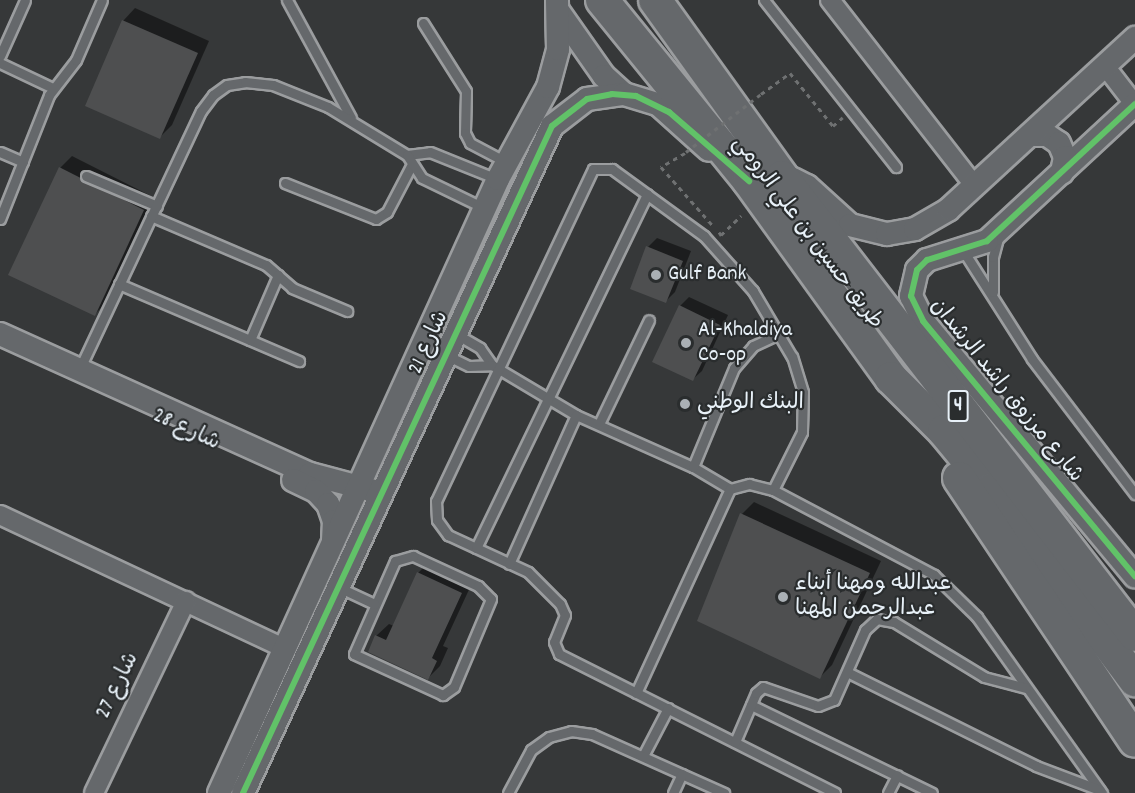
<!DOCTYPE html>
<meta charset="utf-8">
<style>
body{margin:0}
#map{position:relative;width:1135px;height:793px;overflow:hidden;background:#363839;font-family:Dekko,"Playpen Sans Arabic",sans-serif}
div>[style]{position:absolute}
.shadow>*{inset:0;background:#0007}
.building>*{inset:0;background:#4e4f50}
.path>*{height:3px;margin-top:-1.5px;transform-origin:0;background:repeating-linear-gradient(90deg,#6f7172 0 4.5px,transparent 0 9px)}
.roads{filter:drop-shadow(2px 0 #9b9d9f) drop-shadow(-2px 0 #9b9d9f) drop-shadow(0 2px #9b9d9f) drop-shadow(0 -2px #9b9d9f)}
.service>*{height:9px;margin:-4.5px;padding:0 4.5px;transform-origin:4.5px;border-radius:4.5px;background:#65686b}
.minor>*{height:18px;margin:-9px;padding:0 9px;transform-origin:9px;border-radius:9px;background:#65686b}
.tertiary>*{height:22px;margin:-11px;padding:0 11px;transform-origin:11px;border-radius:11px;background:#65686b}
.trunk>*{height:32px;margin:-16px;padding:0 16px;transform-origin:16px;border-radius:16px;background:#65686b}
.path-bridge>*{height:3px;margin-top:-1.5px;transform-origin:0;background:repeating-linear-gradient(90deg,#6f7172 0 4.5px,transparent 0 9px)}
.cycleway>*{height:6px;margin:-3px;padding:0 3px;transform-origin:3px;border-radius:3px;background:#61c268}
.dots>*{width:16px;height:16px;translate:-50% -50%;box-sizing:border-box;border:3px solid #2a2d2e;border-radius:50%}
span{translate:-50% -50%;white-space:nowrap;text-align:center;line-height:1.15;-webkit-text-stroke:4.5px #2a2d2e;paint-order:stroke}
.shield-label span{padding:2px 4px;background:#2a2d2e;border:2px solid;border-radius:4px;-webkit-text-stroke-width:0}
.shield-label{font-size:21px;color:#e8f1f8;font-weight:700}
.street-label{font-size:22px;color:#e8f1f8}
.poi-label{font-size:22px;color:#e8f1f8}
.left{translate:0 -50%;text-align:left}
</style>
<div id="map">
<div class="shadow">
<div style="clip-path:polygon(135px 8px,209px 41px,172px 125px,160px 137px,87px 105px,123px 21px)"></div>
<div style="clip-path:polygon(72px 156px,155px 198px,107px 302px,95px 314px,60px 168px)"></div>
<div style="clip-path:polygon(657px 238px,691px 251px,675px 292px,666px 301px,648px 247px)"></div>
<div style="clip-path:polygon(689px 297px,728px 315px,702px 371px,692px 380px,680px 306px)"></div>
<div style="clip-path:polygon(754px 502px,881px 561px,832px 665px,820px 677px,742px 514px)"></div>
<div style="clip-path:polygon(430px 561px,473px 581px,443px 646px,448px 648px,440px 666px,428px 678px,376px 636px,389px 624px,394px 626px,418px 573px)"></div>
</div>
<div class="building">
<div style="clip-path:polygon(122px 20px,198px 53px,160px 139px,85px 106px)"></div>
<div style="clip-path:polygon(59px 167px,144px 210px,95px 316px,8px 275px)"></div>
<div style="clip-path:polygon(646px 246px,683px 261px,666px 303px,630px 289px)"></div>
<div style="clip-path:polygon(679px 305px,720px 325px,693px 381px,652px 362px)"></div>
<div style="clip-path:polygon(740px 513px,870px 573px,820px 679px,697px 621px)"></div>
<div style="clip-path:polygon(417px 572px,462px 593px,432px 658px,437px 661px,428px 680px,368px 652px,375px 635px,386px 640px)"></div>
</div>
<div class="path">
<div style="left:761px;top:94px;width:36px;rotate:-36deg"></div>
<div style="left:790px;top:73px;width:68px;rotate:50.9deg"></div>
<div style="left:833px;top:126px;width:13px;rotate:-42deg"></div>
<div style="left:685px;top:153px;width:28px;rotate:150deg"></div>
<div style="left:661px;top:167px;width:80px;rotate:48.5deg"></div>
<div style="left:719px;top:232px;width:4px;rotate:56deg"></div>
<div style="left:721px;top:235px;width:28px;rotate:-44deg"></div>
</div>
<div class="roads">
<div class="service">
<div style="left:287px;top:0;width:134px;rotate:61.5deg"></div>
<div style="left:764px;top:0;width:213px;rotate:51.7deg"></div>
<div style="left:423px;top:23px;width:80px;rotate:57.7deg"></div>
<div style="left:466px;top:91px;width:42px;rotate:91.4deg"></div>
<div style="left:465px;top:133px;width:11px;rotate:63deg"></div>
<div style="left:470px;top:143px;width:41px;rotate:27.8deg"></div>
<div style="left:0;top:56px;width:61px;rotate:-65.9deg"></div>
<div style="left:0;top:63px;width:59px;rotate:25.3deg"></div>
<div style="left:0;top:152px;width:25px;rotate:23deg"></div>
<div style="left:407px;top:155px;width:23px;rotate:-7deg"></div>
<div style="left:430px;top:152px;width:72px;rotate:21.9deg"></div>
<div style="left:86px;top:176px;width:77px;rotate:22.9deg"></div>
<div style="left:285px;top:183px;width:98px;rotate:21.6deg"></div>
<div style="left:376px;top:219px;width:13px;rotate:-32deg"></div>
<div style="left:387px;top:212px;width:52px;rotate:-62.4deg"></div>
<div style="left:151px;top:216px;width:125px;rotate:23.1deg"></div>
<div style="left:266px;top:265px;width:35px;rotate:41deg"></div>
<div style="left:292px;top:288px;width:60px;rotate:22.7deg"></div>
<div style="left:0;top:219px;width:133px;rotate:-68.4deg"></div>
<div style="left:49px;top:95px;width:44px;rotate:-52.4deg"></div>
<div style="left:76px;top:60px;width:65px;rotate:-66.6deg"></div>
<div style="left:962px;top:249px;width:130px;rotate:57.5deg"></div>
<div style="left:1032px;top:359px;width:170px;rotate:52.7deg"></div>
<div style="left:119px;top:284px;width:196px;rotate:23.2deg"></div>
<div style="left:993px;top:292px;width:35px;rotate:-90deg"></div>
<div style="left:993px;top:257px;width:20px;rotate:-75deg"></div>
<div style="left:456px;top:334px;width:28px;rotate:30deg"></div>
<div style="left:480px;top:348px;width:21px;rotate:55deg"></div>
<div style="left:492px;top:365px;width:98px;rotate:30.8deg"></div>
<div style="left:576px;top:415px;width:128px;rotate:24deg"></div>
<div style="left:693px;top:467px;width:43px;rotate:30.7deg"></div>
<div style="left:730px;top:489px;width:20px;rotate:-15deg"></div>
<div style="left:749px;top:484px;width:25px;rotate:14deg"></div>
<div style="left:773px;top:490px;width:182px;rotate:27.8deg"></div>
<div style="left:934px;top:575px;width:60px;rotate:44.3deg"></div>
<div style="left:977px;top:617px;width:216px;rotate:54.6deg"></div>
<div style="left:250px;top:340px;width:71px;rotate:-66.7deg"></div>
<div style="left:446px;top:355px;width:25px;rotate:26deg"></div>
<div style="left:469px;top:366px;width:23px;rotate:-2deg"></div>
<div style="left:79px;top:370px;width:286px;rotate:-64.8deg"></div>
<div style="left:201px;top:111px;width:20px;rotate:-53deg"></div>
<div style="left:213px;top:95px;width:17px;rotate:-36deg"></div>
<div style="left:227px;top:85px;width:18px;rotate:-9deg"></div>
<div style="left:245px;top:82px;width:28px;rotate:6deg"></div>
<div style="left:273px;top:85px;width:59px;rotate:21.8deg"></div>
<div style="left:328px;top:107px;width:92px;rotate:31.3deg"></div>
<div style="left:407px;top:155px;width:27px;rotate:57deg"></div>
<div style="left:422px;top:178px;width:69px;rotate:25.8deg"></div>
<div style="left:599px;top:424px;width:115px;rotate:-64.3deg"></div>
<div style="left:693px;top:467px;width:107px;rotate:-67.5deg"></div>
<div style="left:734px;top:368px;width:29px;rotate:-49deg"></div>
<div style="left:753px;top:346px;width:29px;rotate:-25deg"></div>
<div style="left:773px;top:490px;width:65px;rotate:-63.4deg"></div>
<div style="left:802px;top:432px;width:40px;rotate:-88.6deg"></div>
<div style="left:803px;top:392px;width:37px;rotate:-107deg"></div>
<div style="left:792px;top:357px;width:77px;rotate:-120.6deg"></div>
<div style="left:753px;top:291px;width:74px;rotate:-131.7deg"></div>
<div style="left:704px;top:236px;width:114px;rotate:-143.9deg"></div>
<div style="left:612px;top:169px;width:19px;rotate:180deg"></div>
<div style="left:593px;top:169px;width:367px;rotate:115.3deg"></div>
<div style="left:436px;top:501px;width:19px;rotate:87deg"></div>
<div style="left:437px;top:520px;width:19px;rotate:54deg"></div>
<div style="left:448px;top:535px;width:88px;rotate:24.8deg"></div>
<div style="left:528px;top:572px;width:45px;rotate:45deg"></div>
<div style="left:560px;top:604px;width:12px;rotate:66deg"></div>
<div style="left:565px;top:615px;width:29px;rotate:112deg"></div>
<div style="left:554px;top:642px;width:13px;rotate:67deg"></div>
<div style="left:559px;top:654px;width:309px;rotate:26.7deg"></div>
<div style="left:476px;top:548px;width:393px;rotate:-64.2deg"></div>
<div style="left:413px;top:556px;width:72px;rotate:24.8deg"></div>
<div style="left:478px;top:586px;width:18px;rotate:45deg"></div>
<div style="left:491px;top:599px;width:95px;rotate:112.8deg"></div>
<div style="left:454px;top:687px;width:14px;rotate:144deg"></div>
<div style="left:443px;top:695px;width:98px;rotate:-155.3deg"></div>
<div style="left:354px;top:654px;width:102px;rotate:-66.2deg"></div>
<div style="left:395px;top:561px;width:19px;rotate:-16deg"></div>
<div style="left:509px;top:564px;width:163px;rotate:-65.8deg"></div>
<div style="left:338px;top:587px;width:40px;rotate:25deg"></div>
<div style="left:847px;top:672px;width:211px;rotate:26.4deg"></div>
<div style="left:1036px;top:766px;width:68px;rotate:20.6deg"></div>
<div style="left:636px;top:693px;width:225px;rotate:-65.3deg"></div>
<div style="left:751px;top:705px;width:201px;rotate:25.9deg"></div>
<div style="left:735px;top:742px;width:53px;rotate:-66.8deg"></div>
<div style="left:756px;top:693px;width:9px;rotate:-41deg"></div>
<div style="left:763px;top:687px;width:58px;rotate:19.1deg"></div>
<div style="left:818px;top:706px;width:17px;rotate:-21deg"></div>
<div style="left:834px;top:700px;width:77px;rotate:-66.1deg"></div>
<div style="left:865px;top:630px;width:16px;rotate:-43deg"></div>
<div style="left:877px;top:619px;width:17px;rotate:10deg"></div>
<div style="left:894px;top:622px;width:105px;rotate:31.4deg"></div>
<div style="left:984px;top:677px;width:43px;rotate:14.7deg"></div>
<div style="left:643px;top:756px;width:54px;rotate:-62.5deg"></div>
<div style="left:508px;top:793px;width:49px;rotate:-61.9deg"></div>
<div style="left:531px;top:750px;width:22px;rotate:-36deg"></div>
<div style="left:549px;top:737px;width:23px;rotate:-15deg"></div>
<div style="left:571px;top:731px;width:21px;rotate:8deg"></div>
<div style="left:592px;top:734px;width:145px;rotate:24.1deg"></div>
<div style="left:673px;top:793px;width:21px;rotate:-65deg"></div>
<div style="left:888px;top:793px;width:20px;rotate:-63deg"></div>
</div>
<div class="minor">
<div style="left:830px;top:0;width:236px;rotate:52.1deg"></div>
<div style="left:1105px;top:66px;width:49px;rotate:52.4deg"></div>
<div style="left:0;top:515px;width:316px;rotate:25.1deg"></div>
<div style="left:94px;top:793px;width:213px;rotate:-64.4deg"></div>
</div>
<div class="tertiary">
<div style="left:559px;top:12px;width:78px;rotate:54.9deg"></div>
<div style="left:604px;top:76px;width:27px;rotate:42deg"></div>
<div style="left:1135px;top:104px;width:202px;rotate:137.2deg"></div>
<div style="left:987px;top:241px;width:63px;rotate:162.4deg"></div>
<div style="left:927px;top:260px;width:14px;rotate:135deg"></div>
<div style="left:917px;top:270px;width:27px;rotate:103deg"></div>
<div style="left:911px;top:296px;width:28px;rotate:64deg"></div>
<div style="left:923px;top:321px;width:332px;rotate:50.3deg"></div>
<div style="left:1031px;top:135px;width:16px"></div>
<div style="left:1047px;top:135px;width:14px;rotate:34deg"></div>
<div style="left:1059px;top:143px;width:15px;rotate:67deg"></div>
<div style="left:1065px;top:157px;width:16px;rotate:101deg"></div>
<div style="left:793px;top:179px;width:16px;rotate:27deg"></div>
<div style="left:807px;top:186px;width:58px;rotate:42.2deg"></div>
<div style="left:850px;top:225px;width:38px;rotate:14deg"></div>
<div style="left:887px;top:234px;width:28px;rotate:-10deg"></div>
<div style="left:915px;top:229px;width:39px;rotate:-30deg"></div>
<div style="left:949px;top:209px;width:253px;rotate:-42.6deg"></div>
<div style="left:0;top:334px;width:340px;rotate:24.3deg"></div>
<div style="left:310px;top:474px;width:66px;rotate:14.9deg"></div>
<div style="left:293px;top:480px;width:25px;rotate:26deg"></div>
<div style="left:316px;top:491px;width:18px;rotate:47deg"></div>
<div style="left:328px;top:504px;width:18px;rotate:71deg"></div>
<div style="left:334px;top:521px;width:20px;rotate:93deg"></div>
<div style="left:219px;top:793px;width:674px;rotate:-65.56deg"></div>
<div style="left:498px;top:179px;width:105px;rotate:-61.5deg"></div>
<div style="left:548px;top:87px;width:39px;rotate:-75deg"></div>
<div style="left:558px;top:49px;width:49px;rotate:-91.2deg"></div>
<div style="left:243px;top:793px;width:735px;rotate:-65.14deg"></div>
<div style="left:552px;top:126px;width:44px;rotate:-37.6deg"></div>
<div style="left:587px;top:99px;width:37px;rotate:-8deg"></div>
<div style="left:624px;top:94px;width:37px;rotate:17deg"></div>
<div style="left:659px;top:105px;width:67px;rotate:42deg"></div>
</div>
<div class="trunk">
<div style="left:602px;top:0;width:233px;rotate:50.9deg"></div>
<div style="left:749px;top:181px;width:243px;rotate:54.2deg"></div>
<div style="left:891px;top:378px;width:75px;rotate:45deg"></div>
<div style="left:944px;top:431px;width:75px;rotate:50.4deg"></div>
<div style="left:992px;top:489px;width:239px;rotate:53.2deg"></div>
<div style="left:655px;top:0;width:218px;rotate:54.3deg"></div>
<div style="left:782px;top:177px;width:578px;rotate:52.38deg"></div>
<div style="left:959px;top:478px;width:316px;rotate:56.2deg"></div>
</div>
</div>
<div class="path-bridge">
<div style="left:686px;top:152px;width:95px;rotate:-37.7deg"></div>
</div>
<div class="cycleway">
<div style="left:1135px;top:104px;width:202px;rotate:137.2deg"></div>
<div style="left:987px;top:241px;width:63px;rotate:162.4deg"></div>
<div style="left:927px;top:260px;width:14px;rotate:135deg"></div>
<div style="left:917px;top:270px;width:27px;rotate:103deg"></div>
<div style="left:911px;top:296px;width:28px;rotate:64deg"></div>
<div style="left:923px;top:321px;width:332px;rotate:50.3deg"></div>
<div style="left:243px;top:793px;width:735px;rotate:-65.14deg"></div>
<div style="left:552px;top:126px;width:44px;rotate:-37.6deg"></div>
<div style="left:587px;top:99px;width:25px;rotate:-11deg"></div>
<div style="left:612px;top:94px;width:24px;rotate:5deg"></div>
<div style="left:636px;top:96px;width:37px;rotate:26deg"></div>
<div style="left:669px;top:112px;width:106px;rotate:40.8deg"></div>
</div>
<div class="dots">
<div style="left:656px;top:275px;background:#aab0b5"></div>
<div style="left:686px;top:343px;background:#aab0b5"></div>
<div style="left:685px;top:404px;background:#aab0b5"></div>
<div style="left:783px;top:597px;background:#aab0b5"></div>
</div>
<div class="shield-label">
<span style="left:958px;top:406px">4</span>
</div>
<div class="street-label">
<span style="left:807px;top:233px;rotate:53deg">طريق حسين بن علي الرومي</span>
<span style="left:429px;top:343px;rotate:-65deg">شارع 21</span>
<span style="left:1006px;top:391px;rotate:51deg">شارع مرزوق راشد الرشدان</span>
<span style="left:186px;top:430px;rotate:25deg">شارع 28</span>
<span style="left:118px;top:686px;rotate:-64deg">شارع 27</span>
</div>
<div class="poi-label">
<span class="left" style="left:668px;top:275px">Gulf Bank</span>
<span class="left" style="left:698px;top:343px">Al-Khaldiya<br>Co-op</span>
<span class="left" style="left:697px;top:404px">البنك الوطني</span>
<span class="left" style="left:795px;top:597px">عبدالله ومهنا أبناء<br>عبدالرحمن المهنا</span>
</div>
</div>
